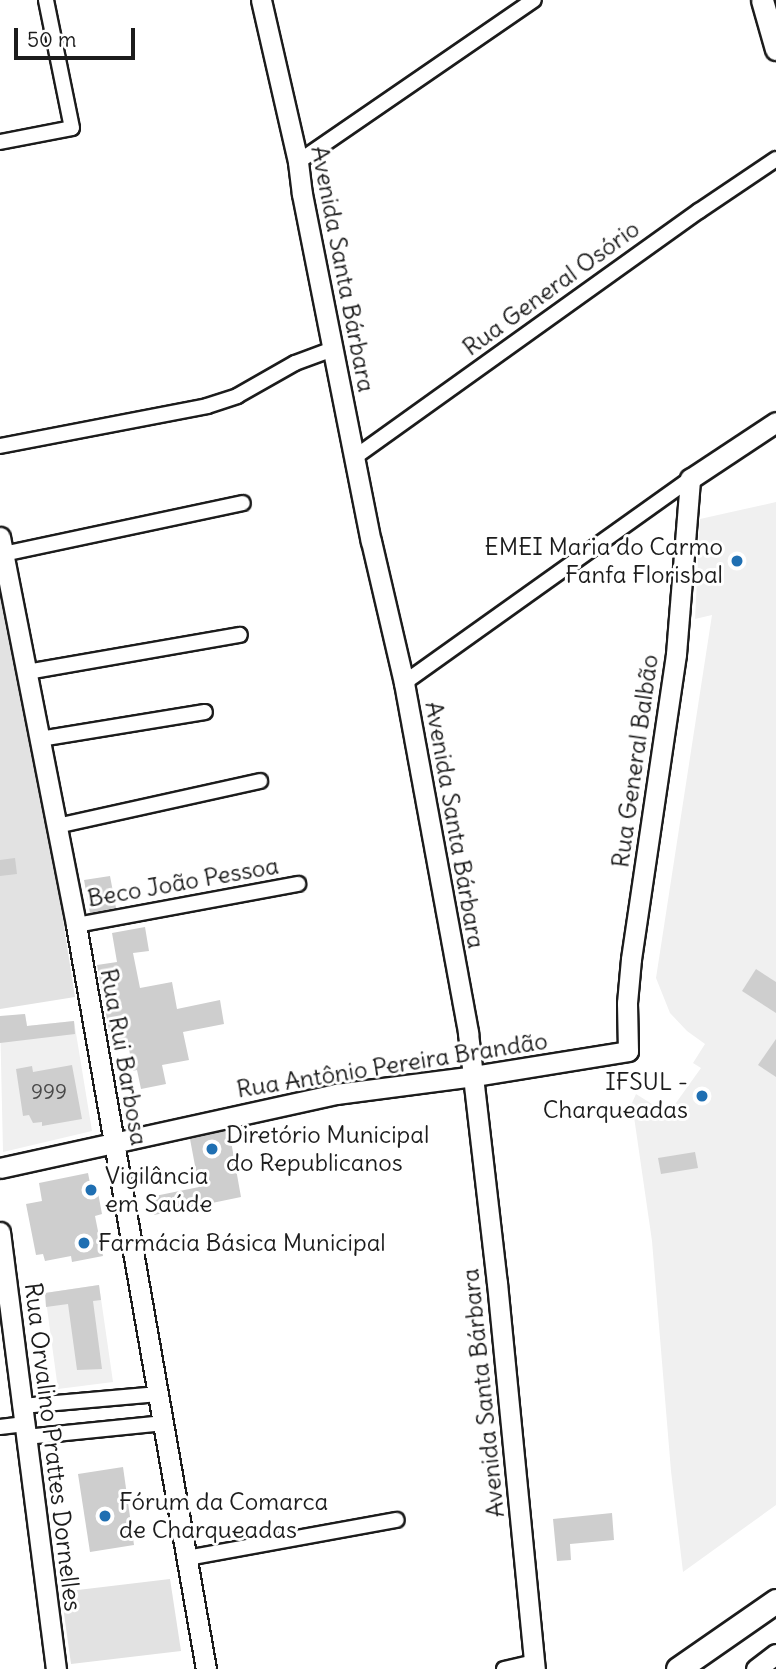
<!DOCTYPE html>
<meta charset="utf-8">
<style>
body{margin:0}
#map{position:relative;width:776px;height:1669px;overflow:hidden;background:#fff;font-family:Delius,sans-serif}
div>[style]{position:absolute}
.built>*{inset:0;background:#f0f0f0}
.green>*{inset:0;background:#e2e2e2}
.building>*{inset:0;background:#cecece}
.roads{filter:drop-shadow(2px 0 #1c1c1c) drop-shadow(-2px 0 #1c1c1c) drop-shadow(0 2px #1c1c1c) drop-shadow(0 -2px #1c1c1c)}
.minor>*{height:14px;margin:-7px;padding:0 7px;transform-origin:7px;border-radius:7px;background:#fff}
.tertiary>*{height:19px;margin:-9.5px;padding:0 9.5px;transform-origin:9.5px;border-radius:9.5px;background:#fff}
.secondary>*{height:21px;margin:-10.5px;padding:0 10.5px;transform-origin:10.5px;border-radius:10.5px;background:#fff}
.primary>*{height:23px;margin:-11.5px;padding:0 11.5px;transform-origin:11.5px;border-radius:11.5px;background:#fff}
.dots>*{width:19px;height:19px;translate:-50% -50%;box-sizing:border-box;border:4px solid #fff;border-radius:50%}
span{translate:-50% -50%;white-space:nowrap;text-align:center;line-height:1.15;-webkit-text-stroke:6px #fff;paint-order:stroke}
.number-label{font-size:21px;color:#484848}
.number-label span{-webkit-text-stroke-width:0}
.street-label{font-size:24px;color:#1c1c1c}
.poi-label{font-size:24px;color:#1c1c1c}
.right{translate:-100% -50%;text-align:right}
.left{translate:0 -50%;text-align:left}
.scale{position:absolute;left:14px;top:28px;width:121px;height:32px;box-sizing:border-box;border:4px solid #1c1c1c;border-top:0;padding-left:9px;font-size:21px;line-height:24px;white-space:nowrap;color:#1c1c1c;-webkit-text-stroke:5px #fff;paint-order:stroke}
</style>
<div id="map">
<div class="built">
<div style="clip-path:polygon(776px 502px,776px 1505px,683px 1572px,671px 1471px,652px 1241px,632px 1103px,636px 1094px,668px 1114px,701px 1068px,693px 1063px,705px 1044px,687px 1031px,670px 1013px,656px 978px,712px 615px,695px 619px,700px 519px)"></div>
<div style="clip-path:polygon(25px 1014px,27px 1026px,74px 1021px,92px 1131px,3px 1152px,0 1017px)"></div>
<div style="clip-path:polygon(99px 1285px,113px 1382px,58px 1389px,45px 1293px)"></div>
</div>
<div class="green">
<div style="clip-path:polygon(0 582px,55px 869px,75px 997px,0 1009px)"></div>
<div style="clip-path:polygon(170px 1579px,181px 1651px,71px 1664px,61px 1592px)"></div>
</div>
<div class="building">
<div style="clip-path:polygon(15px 858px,17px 874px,0 876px,0 860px)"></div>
<div style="clip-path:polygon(110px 876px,116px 908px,90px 913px,84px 880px)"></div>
<div style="clip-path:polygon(145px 927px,149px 951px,133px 953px,140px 988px,172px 982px,177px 1009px,220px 1000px,224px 1024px,183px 1032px,189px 1060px,162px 1065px,166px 1084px,141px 1089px,137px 1070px,133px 1071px,128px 1043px,112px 1046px,97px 965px,117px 962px,112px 933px)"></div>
<div style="clip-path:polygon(756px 969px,776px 982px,776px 1013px,742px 991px)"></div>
<div style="clip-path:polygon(25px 1014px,27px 1026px,74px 1021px,75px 1034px,0 1043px,0 1016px)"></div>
<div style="clip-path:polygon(776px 1039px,776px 1077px,758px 1065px)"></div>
<div style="clip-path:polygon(72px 1065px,82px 1119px,42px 1126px,42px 1122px,33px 1123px,29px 1115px,23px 1116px,16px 1069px,32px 1066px,33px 1072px)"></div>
<div style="clip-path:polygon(229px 1130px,241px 1197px,154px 1215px,150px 1197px,199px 1187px,190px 1139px)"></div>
<div style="clip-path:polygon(695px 1152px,698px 1168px,661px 1174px,658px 1158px)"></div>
<div style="clip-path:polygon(88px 1173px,90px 1183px,96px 1182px,102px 1214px,95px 1216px,103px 1256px,72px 1262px,71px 1256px,45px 1261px,43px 1254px,36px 1255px,26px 1204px,42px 1201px,39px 1183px)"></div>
<div style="clip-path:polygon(99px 1285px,101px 1300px,93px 1301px,102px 1369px,77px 1370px,68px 1304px,46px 1307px,45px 1293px)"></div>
<div style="clip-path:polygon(123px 1467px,134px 1545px,90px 1552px,78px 1474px)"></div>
<div style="clip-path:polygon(612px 1513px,614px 1540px,570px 1544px,571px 1560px,557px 1561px,553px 1519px)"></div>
</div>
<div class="roads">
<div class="minor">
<div style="left:0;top:142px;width:73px;rotate:-11deg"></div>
<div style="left:72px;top:128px;width:131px;rotate:-101.5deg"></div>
<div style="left:298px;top:162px;width:286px;rotate:-34.5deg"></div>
<div style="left:0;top:446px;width:211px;rotate:-10.9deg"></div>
<div style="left:207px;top:406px;width:32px;rotate:-18deg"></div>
<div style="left:237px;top:396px;width:67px;rotate:-29.6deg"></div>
<div style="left:295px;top:363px;width:40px;rotate:-20.2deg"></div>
<div style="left:355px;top:457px;width:423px;rotate:-35.6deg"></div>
<div style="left:699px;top:211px;width:93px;rotate:-34deg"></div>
<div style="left:3px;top:554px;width:245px;rotate:-12deg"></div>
<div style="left:27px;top:672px;width:216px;rotate:-9.9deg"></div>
<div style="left:404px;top:683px;width:351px;rotate:-35.5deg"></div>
<div style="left:40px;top:739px;width:167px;rotate:-9.3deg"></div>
<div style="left:57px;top:826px;width:208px;rotate:-12.5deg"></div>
<div style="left:76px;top:925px;width:226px;rotate:-10.5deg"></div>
<div style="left:22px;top:1406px;width:137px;rotate:-5deg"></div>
<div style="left:0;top:1427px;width:25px;rotate:-7deg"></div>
<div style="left:26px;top:1437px;width:139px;rotate:-5.8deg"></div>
<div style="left:187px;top:1558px;width:213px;rotate:-10.3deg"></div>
<div style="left:504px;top:1669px;width:31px;rotate:-13deg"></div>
</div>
<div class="tertiary">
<div style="left:261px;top:0;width:166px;rotate:77.1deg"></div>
<div style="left:298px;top:162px;width:32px;rotate:83deg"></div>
<div style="left:302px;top:194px;width:354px;rotate:78.8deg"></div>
<div style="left:371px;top:541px;width:146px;rotate:76.9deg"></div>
<div style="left:404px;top:683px;width:356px;rotate:79.6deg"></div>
<div style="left:468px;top:1033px;width:252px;rotate:83.4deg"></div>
<div style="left:497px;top:1283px;width:388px;rotate:84.4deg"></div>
<div style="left:0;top:537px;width:395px;rotate:78.9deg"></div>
<div style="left:76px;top:925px;width:755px;rotate:80.09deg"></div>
<div style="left:0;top:1168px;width:344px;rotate:-12.4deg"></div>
<div style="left:336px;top:1094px;width:139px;rotate:-7.4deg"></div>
<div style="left:474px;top:1076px;width:156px;rotate:-9.2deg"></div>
<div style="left:628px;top:1051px;width:48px;rotate:-91.2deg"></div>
<div style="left:627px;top:1003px;width:44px;rotate:-84.8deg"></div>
<div style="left:631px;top:959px;width:308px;rotate:-81.6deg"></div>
<div style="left:676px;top:654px;width:176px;rotate:-85.4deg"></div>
<div style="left:690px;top:479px;width:103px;rotate:-33.5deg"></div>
<div style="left:0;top:1232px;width:441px;rotate:82.7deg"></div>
<div style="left:756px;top:1669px;width:25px;rotate:-37deg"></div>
</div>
<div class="secondary">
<div style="left:762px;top:0;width:51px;rotate:74.1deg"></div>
</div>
<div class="primary">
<div style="left:678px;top:1669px;width:119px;rotate:-34.8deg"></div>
</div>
</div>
<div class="dots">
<div style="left:737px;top:561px;background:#1f6fb2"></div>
<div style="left:702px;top:1096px;background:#1f6fb2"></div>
<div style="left:212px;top:1149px;background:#1f6fb2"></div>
<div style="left:91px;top:1190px;background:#1f6fb2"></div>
<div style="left:84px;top:1243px;background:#1f6fb2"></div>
<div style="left:105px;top:1516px;background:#1f6fb2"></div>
</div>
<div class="number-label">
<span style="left:49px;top:1092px">999</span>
</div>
<div class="street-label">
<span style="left:343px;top:269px;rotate:79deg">Avenida Santa Bárbara</span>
<span style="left:551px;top:288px;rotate:-36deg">Rua General Osório</span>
<span style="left:635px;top:761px;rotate:-82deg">Rua General Balbão</span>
<span style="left:455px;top:825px;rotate:80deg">Avenida Santa Bárbara</span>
<span style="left:183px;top:882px;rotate:-10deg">Beco João Pessoa</span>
<span style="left:124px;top:1057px;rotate:80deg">Rua Rui Barbosa</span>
<span style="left:392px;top:1065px;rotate:-9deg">Rua Antônio Pereira Brandão</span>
<span style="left:483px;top:1393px;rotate:-96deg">Avenida Santa Bárbara</span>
<span style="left:53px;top:1447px;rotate:83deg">Rua Orvalino Prattes Dornelles</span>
</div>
<div class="poi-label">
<span class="right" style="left:723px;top:561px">EMEI Maria do Carmo<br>Fanfa Florisbal</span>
<span class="right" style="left:688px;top:1096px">IFSUL -<br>Charqueadas</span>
<span class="left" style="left:226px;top:1149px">Diretório Municipal<br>do Republicanos</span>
<span class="left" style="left:105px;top:1190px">Vigilância<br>em Saúde</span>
<span class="left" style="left:98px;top:1243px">Farmácia Básica Municipal</span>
<span class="left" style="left:119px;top:1516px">Fórum da Comarca<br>de Charqueadas</span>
</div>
<div class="scale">50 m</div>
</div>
